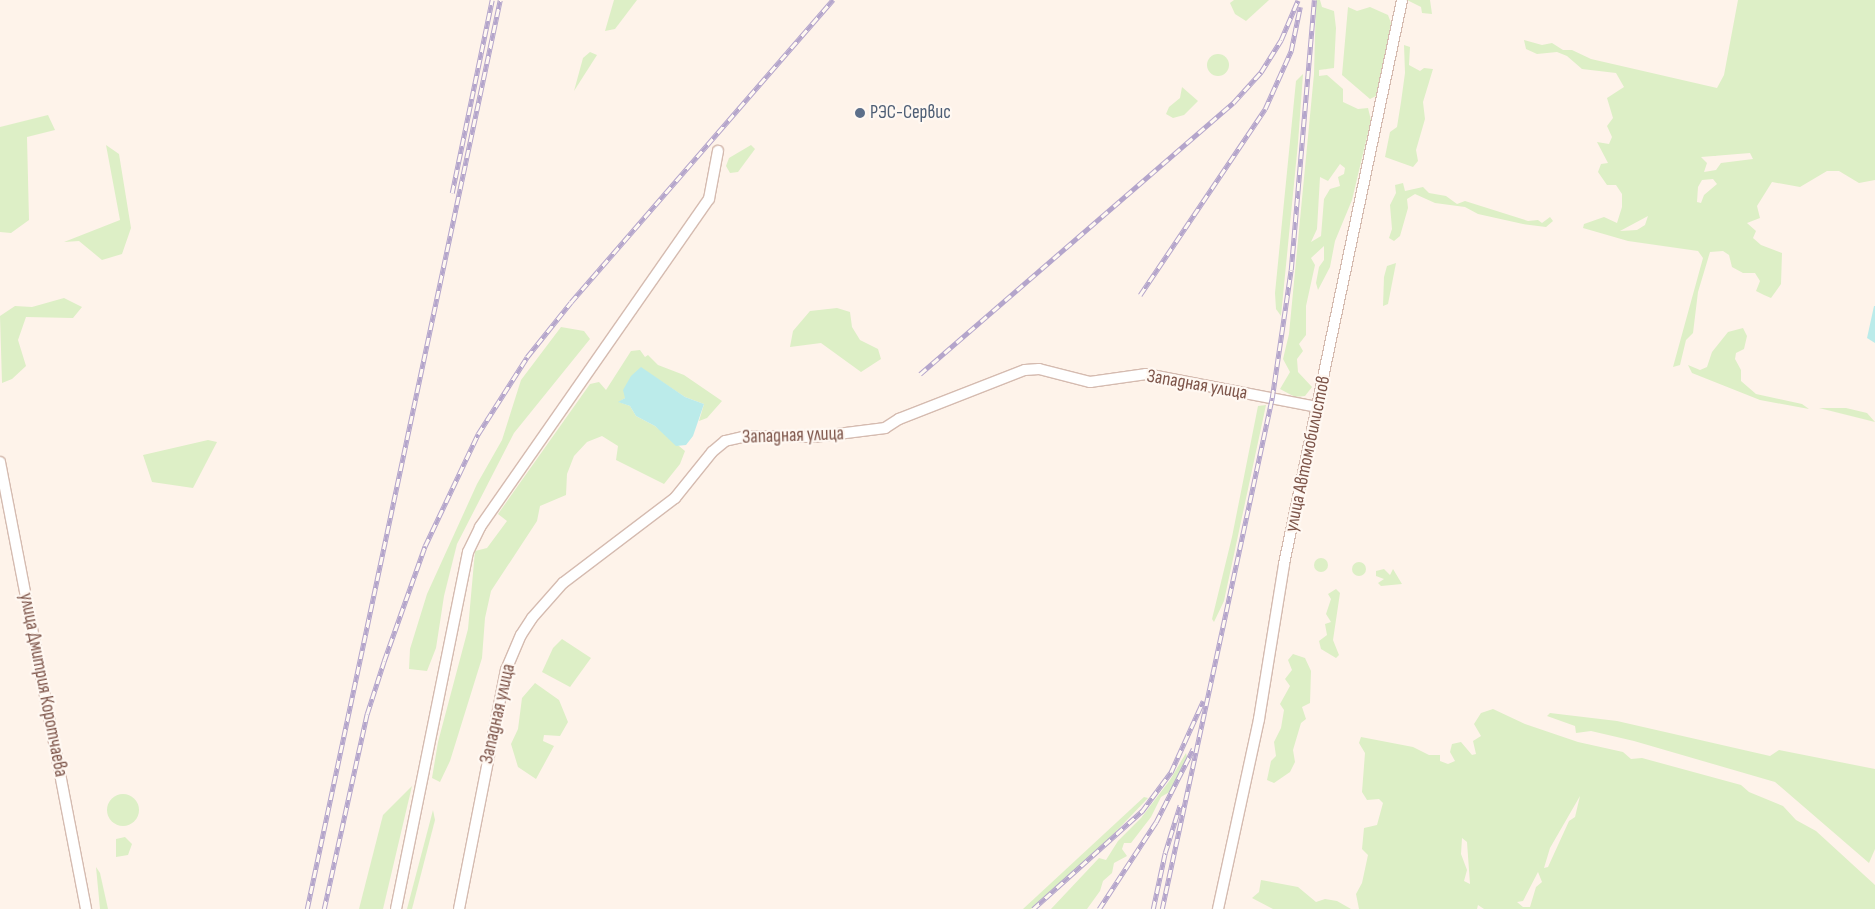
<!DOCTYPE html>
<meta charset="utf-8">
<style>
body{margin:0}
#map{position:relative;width:1875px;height:909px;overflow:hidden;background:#fef3ea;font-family:"Sofia Sans Condensed",sans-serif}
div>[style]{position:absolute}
.green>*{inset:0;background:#ddefc6}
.round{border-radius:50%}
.water>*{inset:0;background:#bbebea}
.roads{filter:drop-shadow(1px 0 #d5bbb0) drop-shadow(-1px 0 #d5bbb0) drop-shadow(0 1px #d5bbb0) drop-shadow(0 -1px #d5bbb0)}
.minor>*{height:10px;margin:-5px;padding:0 5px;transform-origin:5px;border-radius:5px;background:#fff}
.rail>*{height:4.5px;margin-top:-2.25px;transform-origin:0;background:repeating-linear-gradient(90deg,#fff8f2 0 8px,#b4a5cb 0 16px);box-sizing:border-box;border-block:1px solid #b4a5cb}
.dots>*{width:14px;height:14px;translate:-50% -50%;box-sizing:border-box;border:2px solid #fff8f2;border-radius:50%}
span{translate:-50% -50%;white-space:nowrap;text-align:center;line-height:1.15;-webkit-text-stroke:4.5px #fff8f2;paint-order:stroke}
.service-label{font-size:19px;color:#4e5e75}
.left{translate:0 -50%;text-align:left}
.street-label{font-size:19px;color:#7d5449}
</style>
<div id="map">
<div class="green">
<div style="clip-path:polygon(614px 0,637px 0,615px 29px,605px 31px)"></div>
<div style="clip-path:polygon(1234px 0,1269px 0,1246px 21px,1235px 14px,1230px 3px)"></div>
<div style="clip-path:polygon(evenodd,1316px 0,1320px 0,1322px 7px,1334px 11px,1336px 28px,1334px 68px,1319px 70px,1319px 76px,1327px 75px,1343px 89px,1343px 102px,1358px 109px,1368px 108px,1371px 120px,1352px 200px,1335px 241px,1330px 267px,1318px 290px,1316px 283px,1319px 267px,1324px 260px,1324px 246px,1311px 258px,1315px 265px,1306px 306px,1306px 335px,1299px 344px,1303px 351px,1297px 359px,1298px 372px,1312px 387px,1305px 396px,1295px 397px,1280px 389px,1290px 372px,1283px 359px,1289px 334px,1314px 74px,1316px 0,1340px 164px,1345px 168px,1344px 174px,1338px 177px,1340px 186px,1330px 189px,1324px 199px,1321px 236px,1311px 242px,1317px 229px,1320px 177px,1328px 181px,1340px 164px)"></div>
<div style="clip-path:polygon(1407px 0,1430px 0,1432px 14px,1422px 13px,1421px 7px)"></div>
<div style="clip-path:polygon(evenodd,1738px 0,1875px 0,1875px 180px,1859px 183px,1839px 171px,1827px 171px,1800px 187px,1772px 182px,1757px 206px,1760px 218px,1747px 223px,1756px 231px,1753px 238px,1761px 245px,1782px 253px,1781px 284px,1771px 298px,1764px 295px,1756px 291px,1760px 281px,1755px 273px,1743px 273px,1732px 267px,1729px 255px,1723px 251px,1710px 252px,1698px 292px,1693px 333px,1686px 340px,1680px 365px,1673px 367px,1703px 258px,1698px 251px,1628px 241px,1583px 228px,1584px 224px,1604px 217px,1617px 223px,1622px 207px,1622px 194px,1616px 185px,1607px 185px,1598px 172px,1601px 164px,1608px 163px,1597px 142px,1609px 144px,1612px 137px,1607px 126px,1613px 118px,1607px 98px,1624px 87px,1616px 73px,1582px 69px,1567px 56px,1557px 52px,1537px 54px,1526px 49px,1524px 40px,1542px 45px,1552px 43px,1563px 50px,1572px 50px,1591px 59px,1717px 88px,1724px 75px,1738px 0,1750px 153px,1753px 159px,1721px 163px,1716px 170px,1704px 172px,1707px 163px,1701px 157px,1750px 153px,1738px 0,1713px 179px,1717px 184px,1704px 195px,1701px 203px,1697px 202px,1698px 187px,1702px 180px,1713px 179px,1738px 0,1648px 216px,1645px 225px,1637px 230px,1620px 231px,1648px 216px)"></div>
<div style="clip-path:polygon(1348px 7px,1357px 11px,1370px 7px,1388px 15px,1391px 23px,1378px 95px,1370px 99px,1342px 75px)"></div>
<div style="clip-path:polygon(1404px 45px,1410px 47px,1409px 65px,1420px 71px,1424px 68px,1433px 69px,1423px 102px,1425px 119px,1416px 150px,1418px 161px,1413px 167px,1385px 157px,1390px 132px,1397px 127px,1401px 102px,1405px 73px)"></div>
<div style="clip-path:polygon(590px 52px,597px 55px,574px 91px,583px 58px)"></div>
<div class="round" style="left:1207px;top:54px;width:22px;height:22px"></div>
<div style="clip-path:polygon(1303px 74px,1298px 143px,1281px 316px,1276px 309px,1275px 293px,1296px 81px)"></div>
<div style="clip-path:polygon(1182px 87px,1198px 101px,1184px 115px,1173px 118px,1166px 114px,1169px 107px,1180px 98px)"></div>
<div style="clip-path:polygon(48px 115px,55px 130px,27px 137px,29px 220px,11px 233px,0 232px,0 127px)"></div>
<div style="clip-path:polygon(106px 145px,119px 154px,131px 228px,122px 254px,102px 260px,79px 241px,64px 242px,120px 220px)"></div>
<div style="clip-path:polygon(751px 145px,755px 149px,738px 172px,730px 173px,726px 166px,729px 158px)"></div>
<div style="clip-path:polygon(1403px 183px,1405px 191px,1423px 187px,1429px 193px,1446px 196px,1457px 204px,1465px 201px,1528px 221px,1538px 220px,1542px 223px,1550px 217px,1553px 221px,1546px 227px,1523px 224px,1478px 214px,1465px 207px,1435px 203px,1415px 194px,1407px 199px,1408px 208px,1400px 236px,1394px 241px,1389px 238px,1392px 229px,1390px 205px,1396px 193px,1395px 185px)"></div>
<div style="clip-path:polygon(1396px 263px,1388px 304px,1383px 306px,1384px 277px,1387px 266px)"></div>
<div style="clip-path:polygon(64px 298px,82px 307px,73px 318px,26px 317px,18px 340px,26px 366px,12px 379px,2px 383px,0 316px,15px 306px,32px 307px)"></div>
<div style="clip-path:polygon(837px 308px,850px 312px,852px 327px,860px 340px,878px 349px,881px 359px,861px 372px,821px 343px,790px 347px,793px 331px,810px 311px)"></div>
<div style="clip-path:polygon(561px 327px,584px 331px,590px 339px,514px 433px,457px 544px,444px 596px,436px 648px,427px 671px,409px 669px,410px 649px,427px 594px,477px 484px,502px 440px,521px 380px)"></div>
<div style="clip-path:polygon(1743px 328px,1747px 336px,1744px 349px,1736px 353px,1735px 359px,1741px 370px,1741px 381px,1756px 394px,1802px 404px,1809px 409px,1760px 400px,1692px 373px,1688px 365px,1700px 370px,1707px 367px,1712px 352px,1728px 332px)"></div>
<div style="clip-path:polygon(640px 350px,645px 357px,648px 355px,658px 365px,684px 375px,722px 401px,707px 418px,699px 421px,704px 404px,685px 397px,641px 368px,625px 398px,619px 402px,630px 406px,636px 416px,655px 426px,685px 451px,680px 464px,664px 484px,616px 460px,618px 446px,602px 436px,587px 442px,574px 456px,567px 474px,566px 495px,540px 506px,537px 521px,491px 591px,485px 618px,482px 658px,450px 761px,440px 782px,432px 778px,438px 742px,468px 629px,475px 551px,487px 548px,507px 521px,498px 514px,590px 384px,599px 382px,606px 390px,631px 351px)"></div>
<div style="clip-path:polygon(1266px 405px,1224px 601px,1214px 622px,1212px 619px,1232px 537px,1258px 406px)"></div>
<div style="clip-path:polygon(1819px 408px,1846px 408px,1867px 413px,1875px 422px)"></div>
<div style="clip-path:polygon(208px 440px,217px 442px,193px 488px,152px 482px,143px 455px)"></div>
<div class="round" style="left:1314px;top:558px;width:14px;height:14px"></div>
<div class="round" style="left:1352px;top:562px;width:14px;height:14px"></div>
<div style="clip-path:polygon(1384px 569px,1390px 575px,1393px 569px,1402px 584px,1381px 586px,1378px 583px,1384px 579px,1376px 576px,1376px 571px)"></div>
<div style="clip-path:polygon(1336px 589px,1340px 593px,1333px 640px,1339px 655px,1336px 658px,1321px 649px,1319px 641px,1327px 635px,1325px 624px,1331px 622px,1326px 614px,1331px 599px,1328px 594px)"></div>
<div style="clip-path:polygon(562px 639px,591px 658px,570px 687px,542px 672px,553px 648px)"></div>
<div style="clip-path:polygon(1293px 654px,1305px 658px,1311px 671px,1310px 703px,1302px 707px,1306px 719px,1301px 723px,1293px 750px,1295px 762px,1290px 772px,1274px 783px,1267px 780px,1271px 761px,1276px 756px,1274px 742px,1281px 728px,1284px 710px,1280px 704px,1290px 686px,1285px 679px,1292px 670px,1288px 660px)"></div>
<div style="clip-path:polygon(535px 683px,559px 700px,568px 722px,560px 736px,544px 735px,543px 741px,554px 746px,536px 779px,518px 767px,511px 744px,518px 729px,522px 698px)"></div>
<div style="clip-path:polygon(evenodd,1493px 709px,1525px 724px,1578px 742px,1623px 752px,1631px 759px,1642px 758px,1741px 785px,1749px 792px,1783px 806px,1796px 820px,1816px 831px,1875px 885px,1875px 909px,1484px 909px,1478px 905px,1477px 909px,1359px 909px,1356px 894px,1362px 883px,1368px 855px,1362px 849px,1364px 828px,1377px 825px,1383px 803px,1379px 799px,1367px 800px,1362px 792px,1365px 753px,1359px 743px,1361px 737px,1413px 747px,1429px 755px,1440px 755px,1440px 761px,1448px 764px,1455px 761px,1450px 752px,1452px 744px,1461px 742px,1472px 755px,1476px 754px,1473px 741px,1481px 736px,1474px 724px,1481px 713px,1493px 709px,1580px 796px,1575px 817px,1569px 821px,1548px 867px,1544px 868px,1550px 848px,1580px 796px,1493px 709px,1462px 838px,1467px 842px,1470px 884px,1464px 881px,1467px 870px,1461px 854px,1462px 838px,1493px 709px,1538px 872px,1542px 882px,1536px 887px,1530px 907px,1523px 907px,1517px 902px,1523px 901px,1538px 872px)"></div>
<div style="clip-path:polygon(1550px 713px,1617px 721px,1770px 756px,1779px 750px,1875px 769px,1875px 849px,1869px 863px,1775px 782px,1634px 741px,1591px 731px,1576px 733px,1575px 726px,1547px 716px)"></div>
<div style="clip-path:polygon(1186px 753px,1187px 757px,1171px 791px,1161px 797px,1151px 817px,1131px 843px,1124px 843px,1122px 849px,1127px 856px,1114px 863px,1112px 873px,1103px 881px,1100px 891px,1087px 909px,1051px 909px,1099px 858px,1106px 860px,1118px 841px,1141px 818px,1170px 780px)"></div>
<div style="clip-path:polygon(412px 786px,383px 909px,359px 909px,383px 815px)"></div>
<div class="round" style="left:107px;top:794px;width:32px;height:32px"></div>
<div style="clip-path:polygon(1144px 797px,1148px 798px,1106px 842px,1031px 909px,1023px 909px)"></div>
<div style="clip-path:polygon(433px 810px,435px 820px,412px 909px,407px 909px)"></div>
<div style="clip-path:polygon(125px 837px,132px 844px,128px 855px,116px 857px,116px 839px)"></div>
<div style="clip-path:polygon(96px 867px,100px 873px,108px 909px,100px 909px)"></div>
<div style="clip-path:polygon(1261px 880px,1298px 887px,1316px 902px,1325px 899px,1337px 901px,1351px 909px,1273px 909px,1252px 898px,1259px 892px)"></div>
</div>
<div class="water">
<div style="clip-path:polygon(1874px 306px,1875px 306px,1875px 343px,1867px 338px)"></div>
<div style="clip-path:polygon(641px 367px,685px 397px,704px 404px,693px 436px,686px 445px,676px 446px,655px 426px,636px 416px,630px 406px,618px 402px,625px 398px,623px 390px,631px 376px)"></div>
</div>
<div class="roads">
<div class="minor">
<div style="left:0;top:462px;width:455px;rotate:79.1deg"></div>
<div style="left:396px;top:909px;width:364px;rotate:-78.6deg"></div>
<div style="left:468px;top:552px;width:28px;rotate:-64deg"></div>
<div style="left:480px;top:527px;width:400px;rotate:-55.1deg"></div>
<div style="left:709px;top:199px;width:49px;rotate:-79.4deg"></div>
<div style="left:459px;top:909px;width:244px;rotate:-78.9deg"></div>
<div style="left:506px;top:670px;width:38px;rotate:-67deg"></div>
<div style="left:521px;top:635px;width:20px;rotate:-57deg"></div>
<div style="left:532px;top:618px;width:47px;rotate:-48.5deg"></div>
<div style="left:563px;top:583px;width:141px;rotate:-37.2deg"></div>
<div style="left:675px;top:498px;width:59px;rotate:-51.2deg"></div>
<div style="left:712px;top:452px;width:17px;rotate:-40deg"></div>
<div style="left:725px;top:441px;width:22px;rotate:-13deg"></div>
<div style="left:746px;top:436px;width:68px;rotate:0.8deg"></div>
<div style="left:814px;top:437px;width:72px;rotate:-7.2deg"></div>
<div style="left:885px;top:428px;width:17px;rotate:-33deg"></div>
<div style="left:899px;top:419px;width:135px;rotate:-21.3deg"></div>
<div style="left:1025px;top:370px;width:14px;rotate:-4deg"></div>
<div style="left:1039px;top:369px;width:53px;rotate:14.3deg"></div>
<div style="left:1090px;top:382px;width:57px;rotate:-8.1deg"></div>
<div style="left:1146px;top:374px;width:175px;rotate:10.9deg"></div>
<div style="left:1218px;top:909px;width:194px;rotate:-77.8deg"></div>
<div style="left:1259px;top:719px;width:157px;rotate:-80.8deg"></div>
<div style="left:1284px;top:564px;width:576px;rotate:-78.18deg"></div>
</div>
</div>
<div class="rail">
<div style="left:452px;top:193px;width:197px;rotate:-78.3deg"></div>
<div style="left:1140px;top:295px;width:224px;rotate:-56.1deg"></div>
<div style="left:1265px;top:109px;width:64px;rotate:-65.9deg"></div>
<div style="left:1291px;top:51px;width:45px;rotate:-78.4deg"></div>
<div style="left:920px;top:374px;width:414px;rotate:-40.9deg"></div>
<div style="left:1233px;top:103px;width:42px;rotate:-47.9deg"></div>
<div style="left:1261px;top:72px;width:38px;rotate:-58deg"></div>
<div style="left:1281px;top:40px;width:43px;rotate:-67deg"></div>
<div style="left:307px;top:909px;width:929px;rotate:-78.01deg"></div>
<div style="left:324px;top:909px;width:200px;rotate:-77.6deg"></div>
<div style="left:367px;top:714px;width:56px;rotate:-72.2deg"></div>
<div style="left:384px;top:661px;width:122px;rotate:-70.4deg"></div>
<div style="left:425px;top:546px;width:124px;rotate:-64.7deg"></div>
<div style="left:478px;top:434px;width:91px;rotate:-57.5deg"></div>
<div style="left:527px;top:357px;width:70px;rotate:-51.3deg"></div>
<div style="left:571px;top:302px;width:400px;rotate:-49.1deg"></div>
<div style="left:1033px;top:909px;width:147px;rotate:-42deg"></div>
<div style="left:1142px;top:811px;width:49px;rotate:-53.4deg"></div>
<div style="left:1171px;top:772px;width:78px;rotate:-65.7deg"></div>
<div style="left:1099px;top:909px;width:104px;rotate:-56.8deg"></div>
<div style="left:1156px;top:822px;width:82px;rotate:-63.1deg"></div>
<div style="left:1153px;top:909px;width:57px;rotate:-77.9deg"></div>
<div style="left:1165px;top:853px;width:50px;rotate:-72.6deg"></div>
<div style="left:1162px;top:909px;width:523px;rotate:-77.85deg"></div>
<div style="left:1272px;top:398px;width:129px;rotate:-81.6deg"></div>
<div style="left:1291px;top:270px;width:271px;rotate:-85.1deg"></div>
</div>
<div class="dots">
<div style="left:860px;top:113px;background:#5c6f8a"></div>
</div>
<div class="service-label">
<span class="left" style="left:870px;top:113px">РЭС-Сервис</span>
</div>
<div class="street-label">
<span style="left:1197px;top:385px;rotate:10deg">Западная улица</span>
<span style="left:793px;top:436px;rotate:-2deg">Западная улица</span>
<span style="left:1308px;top:454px;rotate:-78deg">улица Автомобилистов</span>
<span style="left:43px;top:685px;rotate:79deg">улица Дмитрия Коротчаева</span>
<span style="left:498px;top:714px;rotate:-77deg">Западная улица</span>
</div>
</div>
